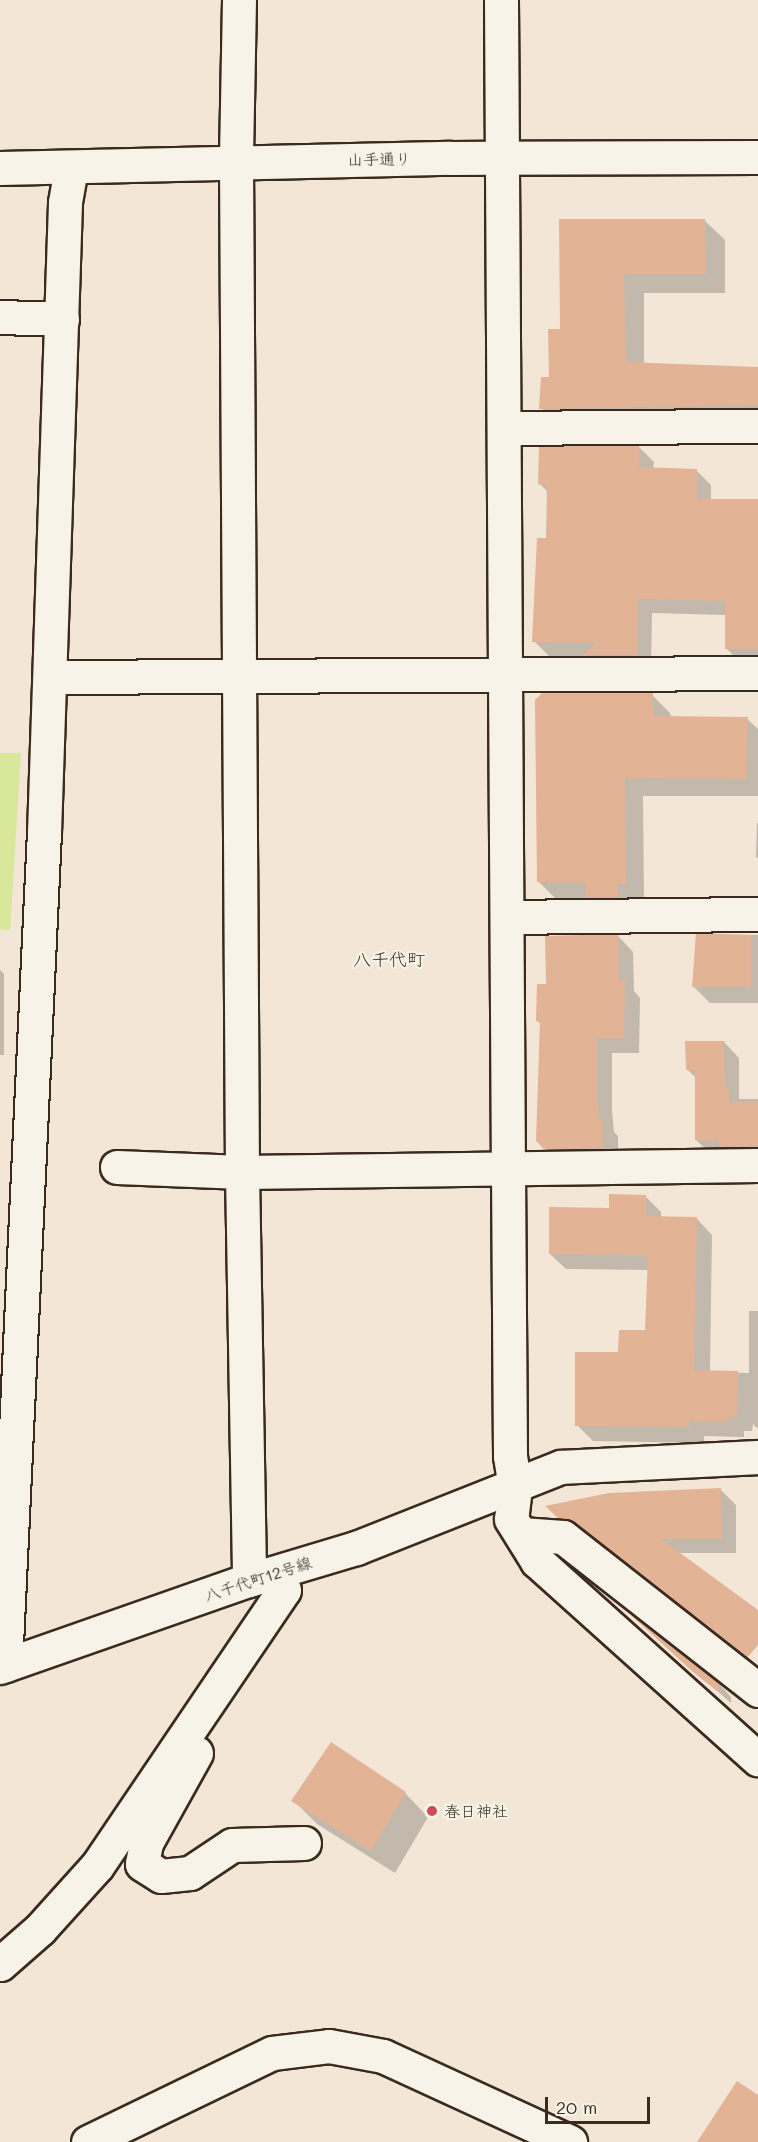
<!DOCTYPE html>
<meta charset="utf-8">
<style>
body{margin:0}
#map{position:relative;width:758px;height:2142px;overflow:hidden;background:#f3e6d7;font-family:Mali,"Klee One",sans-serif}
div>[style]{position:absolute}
.green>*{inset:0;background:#d8e79a}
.shadow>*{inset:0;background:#0003}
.building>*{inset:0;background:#e2b394}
.roads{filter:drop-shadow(2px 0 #3b2a1e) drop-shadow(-2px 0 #3b2a1e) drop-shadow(0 2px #3b2a1e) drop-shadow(0 -2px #3b2a1e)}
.minor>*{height:33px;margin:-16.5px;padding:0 16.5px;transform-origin:16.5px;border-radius:16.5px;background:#f7f3e8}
.dots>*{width:16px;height:16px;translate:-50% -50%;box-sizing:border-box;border:3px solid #f7f3e8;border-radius:50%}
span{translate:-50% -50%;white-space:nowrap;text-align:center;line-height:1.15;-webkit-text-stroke:4.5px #f7f3e8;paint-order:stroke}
.street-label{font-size:16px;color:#3b2a1e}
.poi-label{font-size:16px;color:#3b2a1e}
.left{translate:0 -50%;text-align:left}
.neighbourhood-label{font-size:18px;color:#3b2a1e}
.scale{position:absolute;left:545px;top:2097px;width:105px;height:27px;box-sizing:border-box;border:3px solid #3b2a1e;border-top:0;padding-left:8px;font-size:18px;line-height:21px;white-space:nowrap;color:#3b2a1e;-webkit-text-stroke:4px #f7f3e8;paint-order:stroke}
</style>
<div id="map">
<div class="green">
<div style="clip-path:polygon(0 753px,21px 753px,10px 930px,0 929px)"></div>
</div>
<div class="shadow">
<div style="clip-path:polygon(561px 221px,705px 221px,725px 240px,725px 293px,644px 293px,644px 365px,758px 369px,758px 425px,561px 428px,541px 408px,561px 330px)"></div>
<div style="clip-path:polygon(639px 447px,654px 462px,653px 469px,696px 470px,711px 485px,711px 501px,758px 501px,758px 664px,741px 663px,726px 648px,726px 615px,652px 613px,651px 669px,599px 669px,587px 657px,549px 656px,534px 641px,547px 539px,548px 492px,540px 484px)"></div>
<div style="clip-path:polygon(652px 695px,670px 713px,671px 718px,747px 719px,758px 729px,758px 796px,643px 796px,644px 902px,557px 900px,538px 881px)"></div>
<div style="clip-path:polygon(757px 823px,758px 823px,758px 858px,756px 857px)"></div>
<div style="clip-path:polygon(698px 935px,758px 935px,758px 1003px,710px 1003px,693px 986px)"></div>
<div style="clip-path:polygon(618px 936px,633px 952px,634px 991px,640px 998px,639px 1053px,612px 1053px,612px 1110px,614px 1132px,618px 1136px,618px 1163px,561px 1164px,538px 1141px,542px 1025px,537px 1021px,547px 986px)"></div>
<div style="clip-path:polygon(0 970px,4px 974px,4px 1055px,0 1055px)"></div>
<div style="clip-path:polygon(724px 1042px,739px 1058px,739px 1099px,758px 1099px,758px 1161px,712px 1155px,696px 1140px,697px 1079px,687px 1069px)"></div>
<div style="clip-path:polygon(646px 1197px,661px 1212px,661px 1218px,697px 1219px,712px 1235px,710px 1372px,749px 1373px,749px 1311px,758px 1311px,758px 1429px,753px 1424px,752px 1431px,744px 1431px,744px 1437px,704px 1436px,704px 1443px,593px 1441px,577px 1425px,619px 1354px,647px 1332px,649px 1270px,566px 1269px,550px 1254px,610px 1210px)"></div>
<div style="clip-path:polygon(721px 1490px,736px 1505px,736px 1553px,678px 1553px,737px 1600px,737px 1651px,591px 1536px,575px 1532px,548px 1507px)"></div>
<div style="clip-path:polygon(646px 1628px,723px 1688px,731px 1697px,731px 1703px)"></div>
<div style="clip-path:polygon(405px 1793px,428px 1817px,395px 1873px,317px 1824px,293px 1800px)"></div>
</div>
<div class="building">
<div style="clip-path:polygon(559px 219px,705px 219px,706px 274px,624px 274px,626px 362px,758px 367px,758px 405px,539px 409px,541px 377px,549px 377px,548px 329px,560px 329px)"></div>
<div style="clip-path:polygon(539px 446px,639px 446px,639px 467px,697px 469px,697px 499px,758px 499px,758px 649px,725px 649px,725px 601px,638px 599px,637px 655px,583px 655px,596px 643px,532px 642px,537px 538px,546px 538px,547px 485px,538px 484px)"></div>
<div style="clip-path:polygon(542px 693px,653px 693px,653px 716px,748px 717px,747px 779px,625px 778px,626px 884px,618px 884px,618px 897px,586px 897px,586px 883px,537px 882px,535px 700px)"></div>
<div style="clip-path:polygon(696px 933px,751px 935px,751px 987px,692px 987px)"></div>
<div style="clip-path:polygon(618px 934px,619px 980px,625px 980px,624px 1038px,597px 1038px,597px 1094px,599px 1119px,603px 1119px,603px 1148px,544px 1149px,536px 1141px,540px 1021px,536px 1021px,537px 984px,546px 984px,545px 936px)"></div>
<div style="clip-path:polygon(685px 1041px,724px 1041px,725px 1087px,729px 1087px,729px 1102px,758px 1102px,758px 1146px,719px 1147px,719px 1141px,695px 1140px,695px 1070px,686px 1070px)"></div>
<div style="clip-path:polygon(609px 1194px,646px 1195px,646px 1216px,697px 1217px,694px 1370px,738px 1371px,737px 1416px,729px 1416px,728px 1422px,689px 1421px,689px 1427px,575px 1426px,575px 1352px,618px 1352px,619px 1330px,645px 1330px,648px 1255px,549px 1254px,549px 1207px,609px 1208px)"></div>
<div style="clip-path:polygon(721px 1488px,722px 1539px,661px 1539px,758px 1610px,758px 1645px,747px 1658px,575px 1522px,558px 1518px,545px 1506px,609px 1493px)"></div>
<div style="clip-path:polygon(633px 1617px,634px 1616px,722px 1685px,717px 1691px,693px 1672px)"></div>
<div style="clip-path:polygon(331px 1742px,406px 1792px,371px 1851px,291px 1801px)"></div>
<div style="clip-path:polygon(737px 2081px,758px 2095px,758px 2142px,697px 2142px)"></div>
</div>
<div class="roads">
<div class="minor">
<div style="left:239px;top:0;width:162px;rotate:91.1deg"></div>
<div style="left:236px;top:162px;width:1010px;rotate:89.66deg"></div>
<div style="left:242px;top:1172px;width:408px;rotate:89deg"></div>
<div style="left:501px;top:0;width:1169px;rotate:89.66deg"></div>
<div style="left:508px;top:1169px;width:287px;rotate:89.6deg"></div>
<div style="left:510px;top:1456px;width:32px;rotate:81deg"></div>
<div style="left:515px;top:1488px;width:31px;rotate:97deg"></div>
<div style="left:511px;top:1519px;width:49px;rotate:58.2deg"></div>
<div style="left:537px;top:1561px;width:297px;rotate:41.9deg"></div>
<div style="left:0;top:168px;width:450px;rotate:-1.3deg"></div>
<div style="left:450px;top:158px;width:308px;rotate:-0.2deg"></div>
<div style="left:0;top:317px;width:62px;rotate:1.8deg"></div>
<div style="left:505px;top:428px;width:253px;rotate:-0.5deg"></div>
<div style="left:50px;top:677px;width:708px;rotate:-0.32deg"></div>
<div style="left:507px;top:917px;width:251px;rotate:-0.7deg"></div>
<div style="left:117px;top:1167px;width:125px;rotate:2.3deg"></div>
<div style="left:242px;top:1172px;width:516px;rotate:-0.78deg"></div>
<div style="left:521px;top:1534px;width:42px;rotate:4.1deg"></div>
<div style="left:563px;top:1537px;width:248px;rotate:38.1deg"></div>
<div style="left:5px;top:1665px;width:833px;rotate:-87.32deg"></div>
<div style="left:44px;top:833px;width:631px;rotate:-88.09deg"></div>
<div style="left:65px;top:202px;width:35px;rotate:-80deg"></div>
<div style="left:0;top:1667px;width:264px;rotate:-19.3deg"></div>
<div style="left:249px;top:1580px;width:112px;rotate:-16.7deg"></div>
<div style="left:356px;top:1548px;width:220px;rotate:-21.6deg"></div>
<div style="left:561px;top:1467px;width:197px;rotate:-2.9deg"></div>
<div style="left:196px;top:1753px;width:103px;rotate:119.1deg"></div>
<div style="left:146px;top:1843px;width:21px;rotate:101deg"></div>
<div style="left:142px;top:1864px;width:22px;rotate:32deg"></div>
<div style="left:161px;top:1876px;width:29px;rotate:-6deg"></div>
<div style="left:190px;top:1873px;width:50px;rotate:-33.7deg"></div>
<div style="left:232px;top:1845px;width:72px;rotate:-1.6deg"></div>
<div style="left:0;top:1964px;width:53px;rotate:-41.2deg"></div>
<div style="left:40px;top:1929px;width:85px;rotate:-47.9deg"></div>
<div style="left:97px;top:1866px;width:333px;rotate:-55.9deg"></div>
<div style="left:284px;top:1590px;width:19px;rotate:-126deg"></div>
<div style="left:88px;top:2142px;width:204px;rotate:-25.8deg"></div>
<div style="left:272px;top:2053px;width:57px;rotate:-7deg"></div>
<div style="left:329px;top:2046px;width:55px;rotate:10.5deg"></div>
<div style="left:383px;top:2056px;width:206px;rotate:24.7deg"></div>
</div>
</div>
<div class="dots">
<div style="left:432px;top:1811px;background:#d1495b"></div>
</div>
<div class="street-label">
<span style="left:379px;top:159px;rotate:-1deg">山手通り</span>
<span style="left:258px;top:1579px;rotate:-18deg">八千代町12号線</span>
</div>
<div class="poi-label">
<span class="left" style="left:444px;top:1811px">春日神社</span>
</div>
<div class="neighbourhood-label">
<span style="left:389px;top:959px">八千代町</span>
</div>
<div class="scale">20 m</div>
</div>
